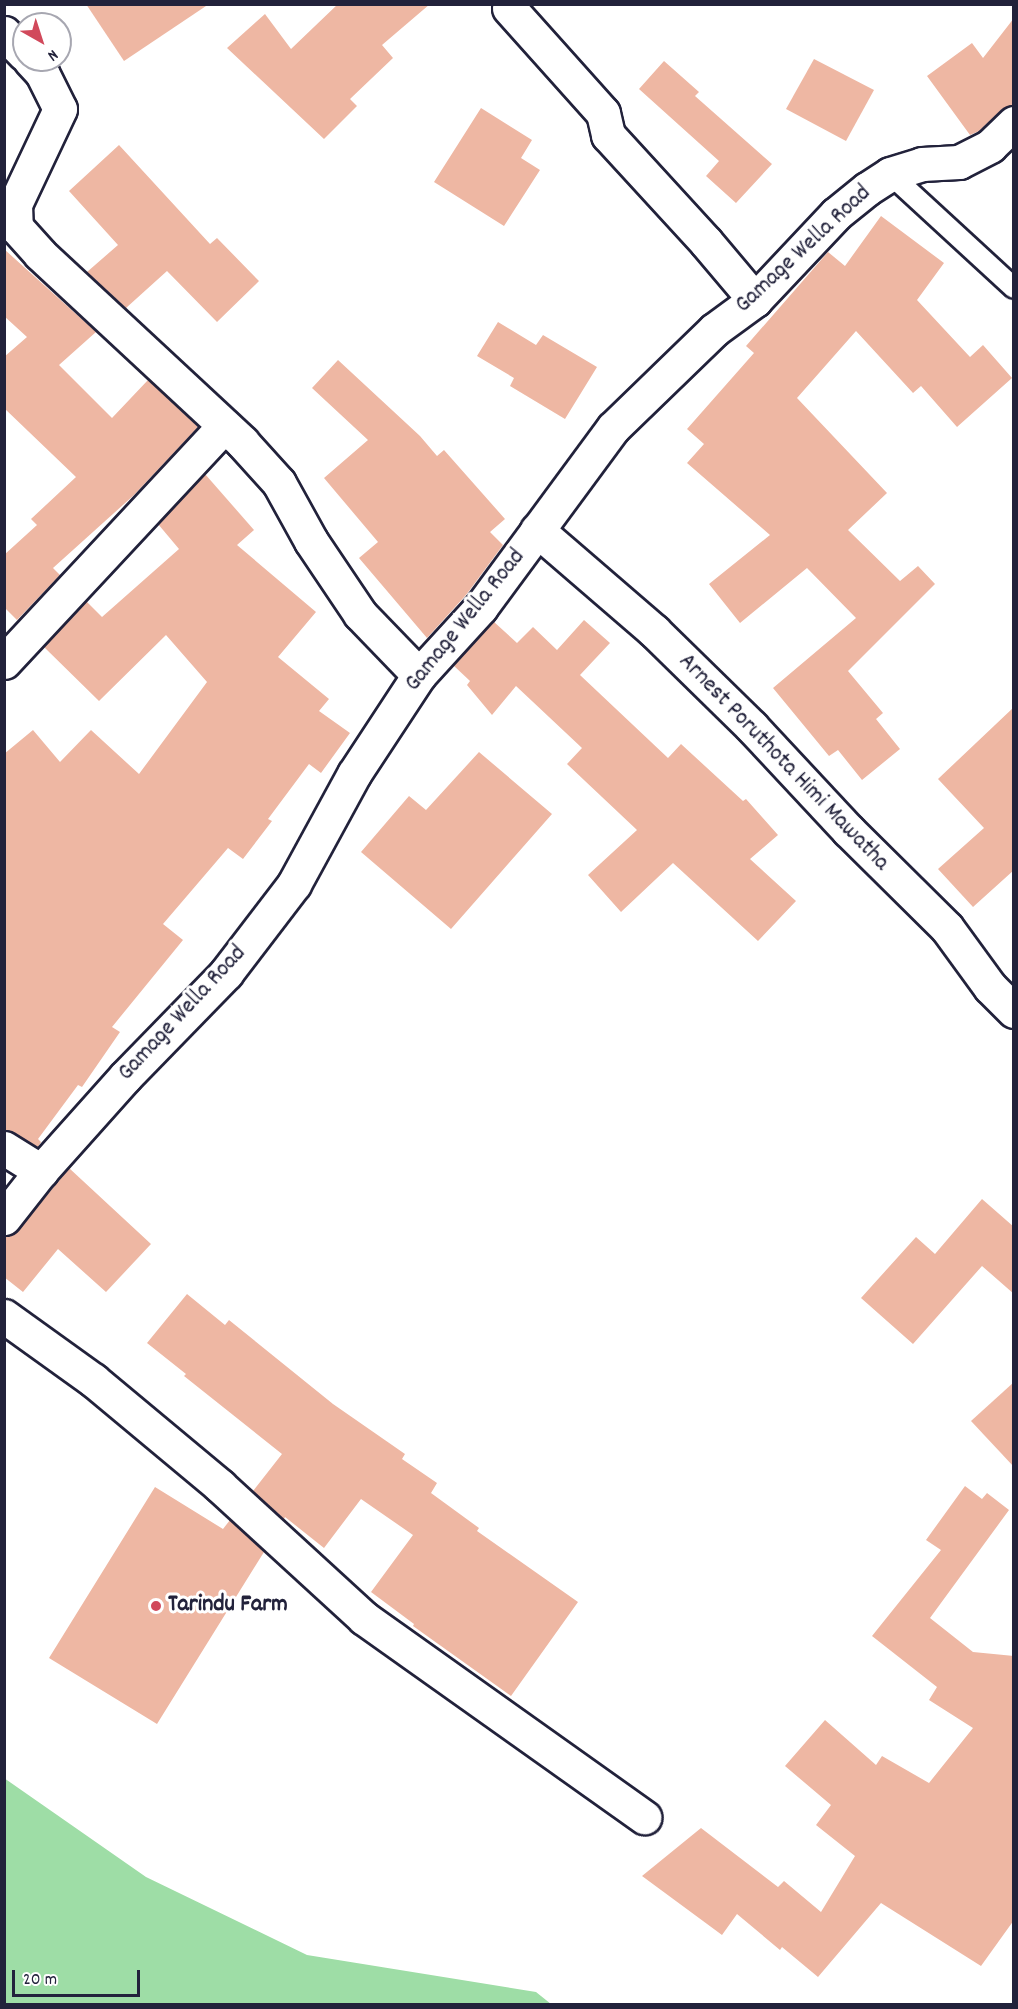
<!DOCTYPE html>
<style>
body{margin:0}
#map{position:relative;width:1018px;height:2009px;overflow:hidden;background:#fff;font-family:Dekko,sans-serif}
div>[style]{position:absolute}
.green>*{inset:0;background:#9edda6}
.building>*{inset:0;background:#eeb7a3}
.roads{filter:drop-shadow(2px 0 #22223b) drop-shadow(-2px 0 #22223b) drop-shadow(0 2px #22223b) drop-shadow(0 -2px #22223b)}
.lane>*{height:20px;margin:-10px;padding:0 10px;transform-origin:10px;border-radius:10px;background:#fff}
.street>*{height:33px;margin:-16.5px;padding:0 16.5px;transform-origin:16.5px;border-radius:16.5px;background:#fff}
.dots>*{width:16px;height:16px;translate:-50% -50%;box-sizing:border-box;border:3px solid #fff;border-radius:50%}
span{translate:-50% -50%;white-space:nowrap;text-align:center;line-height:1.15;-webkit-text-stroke:6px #fff;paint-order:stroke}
.street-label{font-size:24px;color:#22223b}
.poi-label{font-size:24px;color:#22223b;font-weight:700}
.left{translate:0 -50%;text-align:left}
.frame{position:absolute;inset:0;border:6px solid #22223b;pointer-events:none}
.north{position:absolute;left:12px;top:12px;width:60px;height:60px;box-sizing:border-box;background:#fff;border:2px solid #a7a7b1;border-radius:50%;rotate:141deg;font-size:16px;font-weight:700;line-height:24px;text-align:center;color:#22223b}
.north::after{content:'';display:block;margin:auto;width:21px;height:27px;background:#d1495b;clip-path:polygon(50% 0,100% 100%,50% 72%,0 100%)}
.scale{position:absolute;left:12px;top:1970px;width:128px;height:27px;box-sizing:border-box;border:3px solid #22223b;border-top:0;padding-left:8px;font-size:18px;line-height:21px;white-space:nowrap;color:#22223b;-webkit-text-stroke:4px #fff;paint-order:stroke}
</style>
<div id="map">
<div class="green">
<div style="clip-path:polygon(4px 1778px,146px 1877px,307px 1955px,536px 1992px,551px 2004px,5px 2004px)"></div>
</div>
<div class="building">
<div style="clip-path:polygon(86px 4px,209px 4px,124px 61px)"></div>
<div style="clip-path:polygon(338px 4px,430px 4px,382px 45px,393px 58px,350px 99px,357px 106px,324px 139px,227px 48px,265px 14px,291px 49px)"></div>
<div style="clip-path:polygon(1014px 18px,1014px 105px,1002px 109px,979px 131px,970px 135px,927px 76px,972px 43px,983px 58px)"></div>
<div style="clip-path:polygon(814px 59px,874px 90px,846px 141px,786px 109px)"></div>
<div style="clip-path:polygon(664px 61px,699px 92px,695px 96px,772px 164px,736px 203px,706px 176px,719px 161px,639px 89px)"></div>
<div style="clip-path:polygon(481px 108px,532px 140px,521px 158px,540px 170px,504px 226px,434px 182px)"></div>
<div style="clip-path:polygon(119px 145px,210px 244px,217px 238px,259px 281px,217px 322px,167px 271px,126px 308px,87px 272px,118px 245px,69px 191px)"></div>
<div style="clip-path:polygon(881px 216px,944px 263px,917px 300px,970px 357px,983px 345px,1012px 378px,957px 427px,921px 386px,913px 393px,856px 331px,797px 398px,887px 493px,848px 530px,900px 581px,918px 566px,935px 584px,848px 671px,883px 713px,876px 719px,900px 749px,862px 780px,838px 750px,829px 756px,773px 688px,856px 618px,807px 568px,740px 623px,709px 584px,770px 535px,687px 463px,704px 444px,687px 429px,754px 353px,746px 346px,828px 252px,845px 266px)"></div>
<div style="clip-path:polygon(4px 249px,96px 332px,59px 365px,112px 418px,148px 380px,198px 427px,134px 495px,53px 568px,60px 575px,17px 620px,4px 607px,4px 555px,37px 525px,31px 519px,76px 477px,4px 408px,4px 357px,27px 337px,4px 316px)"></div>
<div style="clip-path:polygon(498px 322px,536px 345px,543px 335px,597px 367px,565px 419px,510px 386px,514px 378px,477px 356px)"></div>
<div style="clip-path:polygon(338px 360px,420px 436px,437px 456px,444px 450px,505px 519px,490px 532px,503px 545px,466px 595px,427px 638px,359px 558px,378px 542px,324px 478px,368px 440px,312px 388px)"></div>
<div style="clip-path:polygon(205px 474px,254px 530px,237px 545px,316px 612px,278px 657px,329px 699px,319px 711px,350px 733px,321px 773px,309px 764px,268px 819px,272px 821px,243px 859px,228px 848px,163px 924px,183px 940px,112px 1027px,120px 1032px,82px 1087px,78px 1085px,38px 1139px,41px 1142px,38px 1147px,4px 1129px,4px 754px,33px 730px,60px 762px,91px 730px,139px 774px,207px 682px,166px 635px,99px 701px,44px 647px,86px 601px,102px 617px,179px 549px,158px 524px)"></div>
<div style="clip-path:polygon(584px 620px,610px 643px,580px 675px,668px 758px,681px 744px,743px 801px,746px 799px,778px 835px,750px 859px,796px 901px,758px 941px,673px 863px,621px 912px,588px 875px,637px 830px,567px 764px,582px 748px,516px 686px,492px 715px,467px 685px,470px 681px,453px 665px,493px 621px,517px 643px,533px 627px,557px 650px)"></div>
<div style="clip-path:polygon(1014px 707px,1014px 870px,973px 907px,938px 869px,984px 828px,938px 779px)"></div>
<div style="clip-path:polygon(479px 752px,552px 814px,451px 929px,361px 852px,409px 796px,426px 810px)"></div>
<div style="clip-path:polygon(69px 1168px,151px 1244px,106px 1292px,58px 1249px,23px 1292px,4px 1277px,4px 1236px,19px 1230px)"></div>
<div style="clip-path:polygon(982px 1199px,1014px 1227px,1014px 1294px,982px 1266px,913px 1344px,861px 1298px,916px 1237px,935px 1254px)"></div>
<div style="clip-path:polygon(187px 1294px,225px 1325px,229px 1320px,333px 1404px,405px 1454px,402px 1459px,437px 1483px,431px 1493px,479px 1528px,477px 1531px,578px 1602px,511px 1696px,413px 1626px,414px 1624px,371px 1592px,413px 1535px,361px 1499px,324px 1548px,285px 1517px,284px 1519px,253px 1491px,282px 1454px,184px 1376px,186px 1374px,147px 1343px)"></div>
<div style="clip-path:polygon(1014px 1382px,1014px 1467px,971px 1421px)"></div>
<div style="clip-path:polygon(965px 1486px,982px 1499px,987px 1493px,1009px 1510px,930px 1618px,973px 1652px,1014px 1656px,1014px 1920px,981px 1966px,881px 1903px,818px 1977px,782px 1947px,780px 1950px,737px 1914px,722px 1935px,642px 1876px,701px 1828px,778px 1887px,784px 1881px,821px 1912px,855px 1856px,816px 1825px,831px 1805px,785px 1766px,825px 1720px,876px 1765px,882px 1756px,929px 1783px,973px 1728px,929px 1700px,937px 1687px,872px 1636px,941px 1550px,926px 1540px)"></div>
<div style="clip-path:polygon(155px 1487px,223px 1529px,230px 1520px,264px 1552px,157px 1724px,49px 1658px)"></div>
</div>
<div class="roads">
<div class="lane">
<div style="left:890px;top:174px;width:168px;rotate:42.6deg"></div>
</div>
<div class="street">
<div style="left:509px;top:8px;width:141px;rotate:48.2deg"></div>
<div style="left:603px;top:113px;width:23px;rotate:77deg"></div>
<div style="left:608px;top:135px;width:145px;rotate:47.5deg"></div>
<div style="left:706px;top:242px;width:76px;rotate:49.8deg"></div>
<div style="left:4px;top:33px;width:29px;rotate:46deg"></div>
<div style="left:30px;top:60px;width:18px;rotate:47deg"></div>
<div style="left:42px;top:73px;width:40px;rotate:63.4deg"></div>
<div style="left:60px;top:109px;width:105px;rotate:115.3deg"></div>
<div style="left:15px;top:204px;width:23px;rotate:88deg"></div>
<div style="left:16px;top:227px;width:36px;rotate:48deg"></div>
<div style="left:40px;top:254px;width:276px;rotate:42.9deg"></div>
<div style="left:242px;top:442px;width:55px;rotate:47.9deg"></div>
<div style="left:279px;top:483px;width:66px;rotate:61.1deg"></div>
<div style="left:311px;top:541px;width:88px;rotate:56.1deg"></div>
<div style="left:360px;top:614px;width:85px;rotate:46deg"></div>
<div style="left:537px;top:530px;width:155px;rotate:40.8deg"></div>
<div style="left:654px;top:631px;width:137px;rotate:44.4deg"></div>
<div style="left:752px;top:727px;width:141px;rotate:47deg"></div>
<div style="left:848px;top:830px;width:139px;rotate:44.7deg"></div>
<div style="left:947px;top:928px;width:73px;rotate:53.9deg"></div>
<div style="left:990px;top:987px;width:34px;rotate:45deg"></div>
<div style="left:4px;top:662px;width:323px;rotate:-47deg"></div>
<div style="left:4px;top:1148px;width:44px;rotate:31.9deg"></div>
<div style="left:4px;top:1218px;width:60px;rotate:-51.8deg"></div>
<div style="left:41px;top:1171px;width:127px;rotate:-48.2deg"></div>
<div style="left:126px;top:1076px;width:144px;rotate:-45.8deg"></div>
<div style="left:226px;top:973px;width:112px;rotate:-52.6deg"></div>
<div style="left:294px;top:884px;width:125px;rotate:-61.4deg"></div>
<div style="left:354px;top:774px;width:118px;rotate:-56.7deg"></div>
<div style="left:419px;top:675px;width:92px;rotate:-47.6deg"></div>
<div style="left:481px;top:607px;width:222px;rotate:-53.6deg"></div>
<div style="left:613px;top:428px;width:141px;rotate:-44.1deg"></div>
<div style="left:714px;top:330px;width:51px;rotate:-36.2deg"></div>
<div style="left:755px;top:300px;width:118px;rotate:-46.7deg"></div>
<div style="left:836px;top:214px;width:40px;rotate:-39deg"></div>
<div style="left:867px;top:189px;width:27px;rotate:-33deg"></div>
<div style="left:890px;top:174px;width:34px;rotate:-17deg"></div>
<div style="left:922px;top:164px;width:37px;rotate:-3deg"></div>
<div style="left:959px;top:162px;width:35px;rotate:-27deg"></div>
<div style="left:990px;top:146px;width:33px;rotate:-44deg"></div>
<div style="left:4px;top:1316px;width:110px;rotate:35.7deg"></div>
<div style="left:93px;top:1380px;width:165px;rotate:39.8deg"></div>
<div style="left:220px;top:1486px;width:195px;rotate:42.5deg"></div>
<div style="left:364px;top:1618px;width:344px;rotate:35.4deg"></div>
</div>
</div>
<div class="dots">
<div style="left:156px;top:1606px;background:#d1495b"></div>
</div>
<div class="street-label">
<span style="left:804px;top:250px;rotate:-43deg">Gamage Wella Road</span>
<span style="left:466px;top:621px;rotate:-51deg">Gamage Wella Road</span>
<span style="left:783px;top:763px;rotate:46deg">Arnest Poruthota Himi Mawatha</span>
<span style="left:183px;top:1014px;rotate:-47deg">Gamage Wella Road</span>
</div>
<div class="poi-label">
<span class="left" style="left:168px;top:1606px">Tarindu Farm</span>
</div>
<div class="frame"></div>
<div class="north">N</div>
<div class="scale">20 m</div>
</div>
